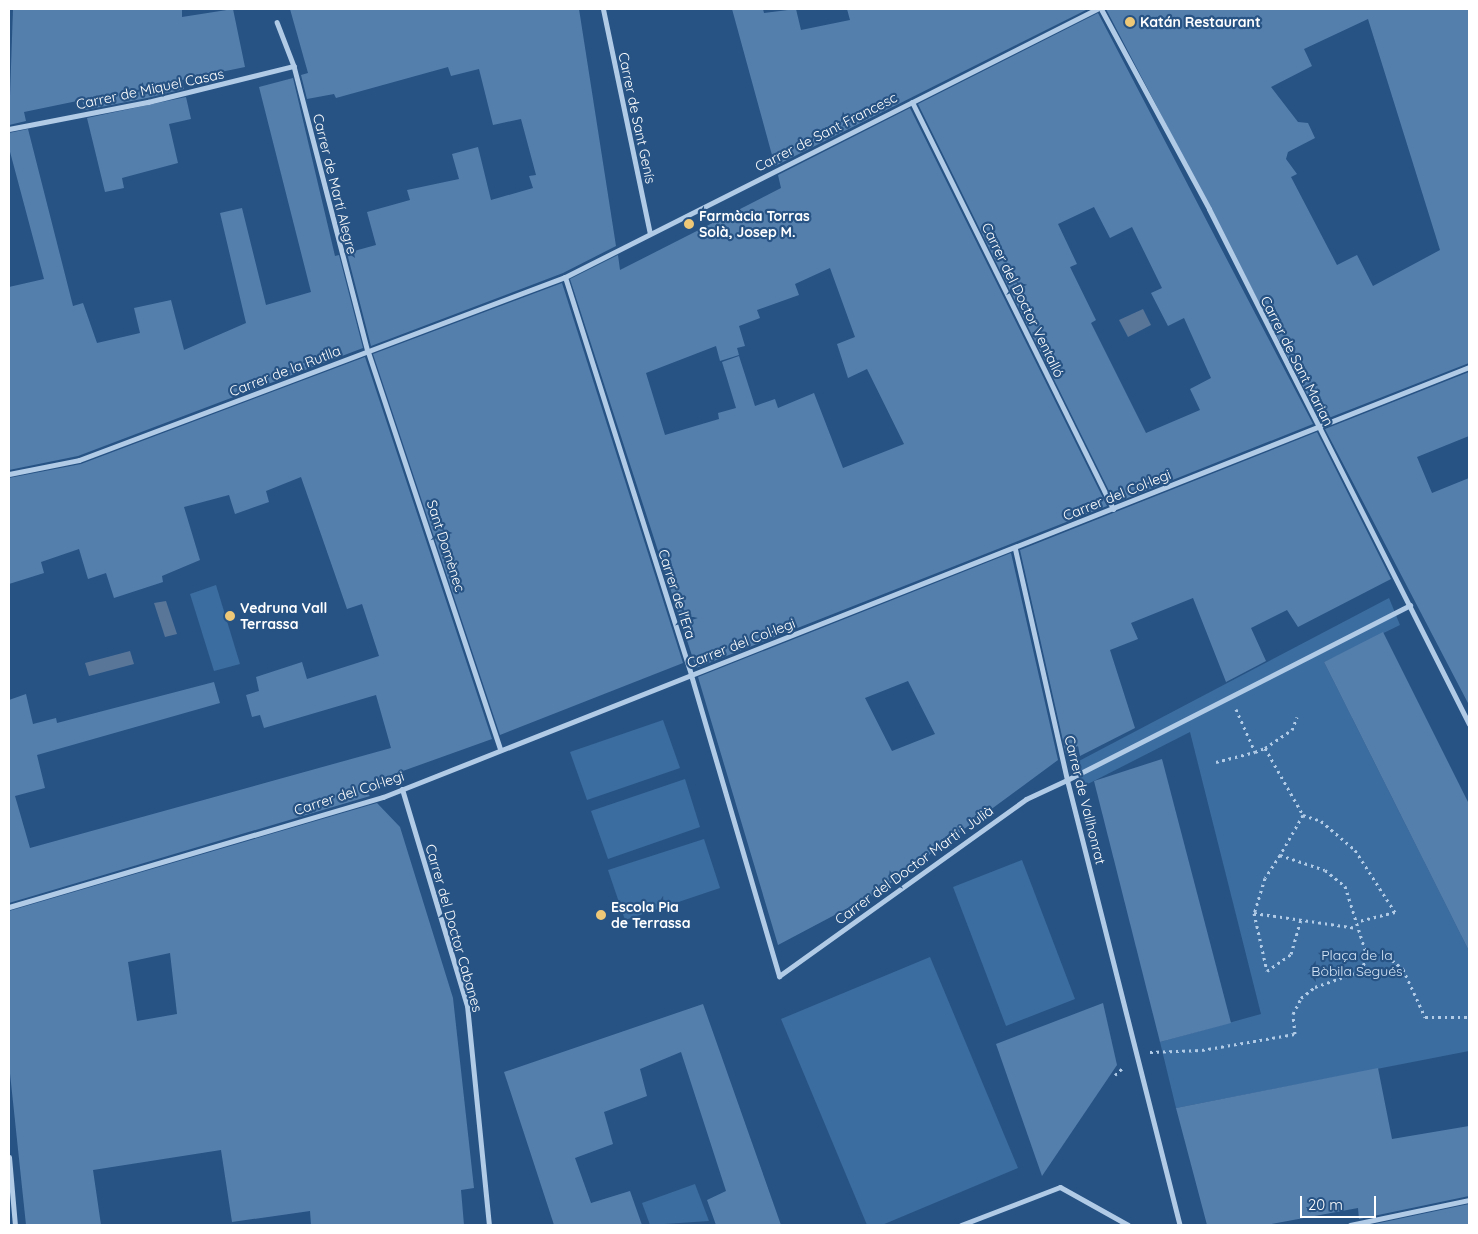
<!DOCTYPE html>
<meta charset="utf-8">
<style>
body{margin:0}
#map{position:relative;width:1478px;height:1234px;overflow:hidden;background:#275384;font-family:Quicksand,sans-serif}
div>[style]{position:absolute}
.green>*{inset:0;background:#3c6da0}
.water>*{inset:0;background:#597699}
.building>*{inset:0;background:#547fad}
.path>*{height:3px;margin-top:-1.5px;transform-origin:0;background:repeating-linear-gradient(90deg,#b1cbe7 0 2.5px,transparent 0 6.5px)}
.pedestrian>*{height:4.5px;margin:-2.25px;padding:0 2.25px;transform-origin:2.25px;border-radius:2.25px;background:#b1cbe7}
.minor>*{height:5px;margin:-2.5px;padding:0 2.5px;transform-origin:2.5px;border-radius:2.5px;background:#b1cbe7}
.dots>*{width:14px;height:14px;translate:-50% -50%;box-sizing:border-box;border:2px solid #275384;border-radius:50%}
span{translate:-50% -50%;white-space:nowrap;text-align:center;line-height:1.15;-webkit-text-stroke:4.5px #275384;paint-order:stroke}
.poi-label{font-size:14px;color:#fff;font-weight:700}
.left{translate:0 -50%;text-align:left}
.street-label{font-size:14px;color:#fff}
.park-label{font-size:14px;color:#d5e5f6}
.frame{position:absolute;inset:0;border:10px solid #fff;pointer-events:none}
.scale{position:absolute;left:1300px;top:1196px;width:76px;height:22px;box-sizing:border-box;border:2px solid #fff;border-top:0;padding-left:6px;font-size:15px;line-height:18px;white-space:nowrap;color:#fff;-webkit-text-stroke:4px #275384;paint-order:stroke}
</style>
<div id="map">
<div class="green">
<div style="clip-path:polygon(216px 585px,240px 664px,214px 671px,190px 594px)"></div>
<div style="clip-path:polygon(1389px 598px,1400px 625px,1324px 662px,1469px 951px,1469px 1051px,1176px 1108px,1160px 1042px,1261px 1014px,1190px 732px,1082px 787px,1077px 762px)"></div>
<div style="clip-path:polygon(663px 720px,680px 768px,587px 800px,570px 752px)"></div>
<div style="clip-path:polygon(685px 779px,700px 827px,608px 859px,591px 811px)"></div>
<div style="clip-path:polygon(704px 839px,720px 888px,625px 920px,608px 870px)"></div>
<div style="clip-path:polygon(1022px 860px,1075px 999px,1006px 1026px,953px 887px)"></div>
<div style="clip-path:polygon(930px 957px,1018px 1168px,882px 1225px,867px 1225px,781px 1019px)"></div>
<div style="clip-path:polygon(695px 1184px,709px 1221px,650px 1225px,642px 1203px)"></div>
</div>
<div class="water">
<div style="clip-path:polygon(1143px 309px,1151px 325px,1128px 337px,1119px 320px)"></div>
<div style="clip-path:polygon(166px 601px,177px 634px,165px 637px,154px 603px)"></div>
<div style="clip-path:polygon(130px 651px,134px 664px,89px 676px,85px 663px)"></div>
</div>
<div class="building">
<div style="clip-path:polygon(13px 9px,182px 9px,182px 17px,233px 9px,245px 67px,182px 80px,184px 89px,147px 98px,85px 110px,82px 100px,24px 112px,26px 121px,9px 125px)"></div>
<div style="clip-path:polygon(290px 9px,579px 9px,616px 246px,563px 273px,371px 346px,347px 253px,376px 245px,367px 212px,410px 200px,407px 190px,459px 179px,452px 154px,478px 147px,491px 200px,533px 188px,529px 176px,536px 175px,521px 119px,493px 125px,479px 69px,451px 76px,448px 67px,336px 98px,334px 94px,307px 99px,301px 75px,308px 73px)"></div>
<div style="clip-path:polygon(732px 9px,763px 9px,764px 13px,796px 9px,801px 30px,850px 20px,847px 9px,1088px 9px,775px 166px)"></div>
<div style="clip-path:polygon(evenodd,1106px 9px,1469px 9px,1469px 363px,1321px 421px,1106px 9px,1368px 19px,1440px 250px,1373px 286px,1357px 255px,1337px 265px,1291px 177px,1297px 174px,1286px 159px,1288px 152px,1315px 138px,1308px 123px,1298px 122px,1271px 87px,1312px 66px,1304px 49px,1368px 19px)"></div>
<div style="clip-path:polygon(evenodd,1098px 13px,1313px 424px,1115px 503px,918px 104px,1098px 13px,1094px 207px,1110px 238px,1132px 227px,1162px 288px,1151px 293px,1168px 326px,1184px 318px,1211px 378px,1190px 389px,1200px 410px,1146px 433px,1091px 323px,1096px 320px,1070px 267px,1077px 264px,1058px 224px,1094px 207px)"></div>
<div style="clip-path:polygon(293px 78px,335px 256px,339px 255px,363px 348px,78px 456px,9px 470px,9px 287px,44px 279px,9px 148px,9px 133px,28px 129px,73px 306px,83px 303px,97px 343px,140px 333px,134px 308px,171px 300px,184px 350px,246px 323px,220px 213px,242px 208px,266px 305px,311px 292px,259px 87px)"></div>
<div style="clip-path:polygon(186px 97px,191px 119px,169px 124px,178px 163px,122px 178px,124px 188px,105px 192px,87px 118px)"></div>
<div style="clip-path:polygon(evenodd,910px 108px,1107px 506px,696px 668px,570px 279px,618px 255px,620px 270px,748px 205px,781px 188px,778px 175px,910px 108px,830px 268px,855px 337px,837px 344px,848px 378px,867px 369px,904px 444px,843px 468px,814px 393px,778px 408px,775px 399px,755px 406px,739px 356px,722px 362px,736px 408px,718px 413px,719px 419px,665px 435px,646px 373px,716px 346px,720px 361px,739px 355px,737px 348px,745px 346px,739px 326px,760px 318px,757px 310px,799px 295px,795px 284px,830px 268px)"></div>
<div style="clip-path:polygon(562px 283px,683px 663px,500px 735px,373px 354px)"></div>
<div style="clip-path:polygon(365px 357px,492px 739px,361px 786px,370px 796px,9px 903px,9px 700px,26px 694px,33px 724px,56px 718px,57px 723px,214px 682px,220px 703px,37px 755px,45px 788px,15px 796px,30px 848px,391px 748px,376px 695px,264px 728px,260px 715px,252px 717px,246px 695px,259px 691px,256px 677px,302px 662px,307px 679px,379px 656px,362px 604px,347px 609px,301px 477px,266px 491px,269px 502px,235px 514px,229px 495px,184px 507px,200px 560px,162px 576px,163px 582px,114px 598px,106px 573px,88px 579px,79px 549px,41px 562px,44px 573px,9px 584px,9px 478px,81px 464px)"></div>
<div style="clip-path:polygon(1469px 372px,1469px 436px,1417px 457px,1432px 493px,1469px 478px,1469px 705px,1325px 429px)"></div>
<div style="clip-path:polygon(1317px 432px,1391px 579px,1298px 627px,1287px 610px,1251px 628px,1266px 661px,1226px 682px,1193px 598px,1131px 623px,1138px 639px,1110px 650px,1135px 728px,1080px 756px,1078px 746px,1066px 754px,1020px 550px)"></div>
<div style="clip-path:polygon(evenodd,1011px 553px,1058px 760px,880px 891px,778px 945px,698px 677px,1011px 553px,908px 681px,935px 734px,892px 751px,865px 698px,908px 681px)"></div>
<div style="clip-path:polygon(1383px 632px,1469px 804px,1469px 951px,1324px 662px)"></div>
<div style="clip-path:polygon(1162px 759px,1231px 1023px,1160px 1042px,1094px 781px)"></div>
<div style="clip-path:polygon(evenodd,377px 803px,400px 827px,453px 998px,474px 1188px,461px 1190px,464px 1225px,311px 1225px,310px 1211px,232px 1222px,221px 1150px,93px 1170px,101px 1225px,26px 1225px,9px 1064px,9px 911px,377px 803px,170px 953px,177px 1014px,137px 1021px,128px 962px,170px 953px)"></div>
<div style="clip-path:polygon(1103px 1003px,1117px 1065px,1042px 1176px,996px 1044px)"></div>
<div style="clip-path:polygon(703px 1004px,781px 1225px,716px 1225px,707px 1200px,726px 1191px,681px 1052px,640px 1069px,647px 1096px,604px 1112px,613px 1144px,575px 1158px,591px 1203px,630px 1191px,642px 1225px,554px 1225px,504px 1072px)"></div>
<div style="clip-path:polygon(1378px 1068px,1392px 1139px,1469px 1126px,1469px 1196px,1359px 1219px,1358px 1208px,1266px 1225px,1207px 1225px,1176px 1108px)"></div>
<div style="clip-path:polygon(1469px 1204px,1469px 1225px,1370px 1225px)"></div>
</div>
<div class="path">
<div style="left:1236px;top:709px;width:47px;rotate:66.2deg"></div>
<div style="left:1255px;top:752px;width:11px;rotate:-22deg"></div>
<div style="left:1265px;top:748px;width:77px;rotate:60.4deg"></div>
<div style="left:1303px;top:815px;width:46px;rotate:119.9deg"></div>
<div style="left:1280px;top:855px;width:47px;rotate:18.4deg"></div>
<div style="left:1325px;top:870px;width:26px;rotate:39deg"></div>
<div style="left:1345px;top:886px;width:73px;rotate:72.6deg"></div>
<div style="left:1265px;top:748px;width:32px;rotate:-34deg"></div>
<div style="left:1292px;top:730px;width:14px;rotate:-69deg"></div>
<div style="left:1216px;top:762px;width:40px;rotate:-14.4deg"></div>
<div style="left:1303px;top:815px;width:19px;rotate:18deg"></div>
<div style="left:1321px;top:821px;width:45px;rotate:40.5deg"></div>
<div style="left:1355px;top:850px;width:74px;rotate:57.2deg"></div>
<div style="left:1395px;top:912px;width:37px;rotate:166deg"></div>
<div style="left:1280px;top:855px;width:27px;rotate:123deg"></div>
<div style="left:1265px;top:878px;width:37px;rotate:107deg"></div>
<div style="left:1254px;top:913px;width:104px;rotate:8.3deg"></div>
<div style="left:1254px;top:913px;width:59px;rotate:77.4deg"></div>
<div style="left:1267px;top:971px;width:29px;rotate:-35deg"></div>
<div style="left:1291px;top:954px;width:35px;rotate:-74deg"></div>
<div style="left:1150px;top:1052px;width:52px;rotate:-2.2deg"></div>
<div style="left:1202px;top:1050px;width:94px;rotate:-9.8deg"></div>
<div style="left:1295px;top:1034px;width:20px;rotate:-96deg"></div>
<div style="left:1293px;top:1014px;width:18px;rotate:-63deg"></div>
<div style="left:1301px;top:998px;width:18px;rotate:-38deg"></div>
<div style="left:1315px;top:987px;width:49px;rotate:-19.2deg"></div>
<div style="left:1361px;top:971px;width:16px;rotate:-68deg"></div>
<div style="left:1367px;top:956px;width:20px"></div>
<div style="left:1387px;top:956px;width:21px;rotate:39deg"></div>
<div style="left:1403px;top:969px;width:53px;rotate:65.4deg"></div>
<div style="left:1425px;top:1017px;width:44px"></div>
<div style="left:1115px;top:1075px;width:12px;rotate:-42deg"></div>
</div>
<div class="pedestrian">
<div style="left:277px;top:22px;width:47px;rotate:68.9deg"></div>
<div style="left:294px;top:66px;width:295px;rotate:75.5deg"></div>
<div style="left:9px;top:129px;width:142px;rotate:-11deg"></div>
<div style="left:148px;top:102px;width:150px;rotate:-13.9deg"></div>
<div style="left:1067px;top:780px;width:385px;rotate:-27deg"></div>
</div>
<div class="minor">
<div style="left:603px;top:9px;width:229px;rotate:78.2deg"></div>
<div style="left:1101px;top:9px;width:227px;rotate:61.6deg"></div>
<div style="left:1209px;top:209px;width:577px;rotate:63.21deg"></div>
<div style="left:912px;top:102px;width:454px;rotate:63.7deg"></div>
<div style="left:565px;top:277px;width:417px;rotate:72.4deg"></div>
<div style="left:691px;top:675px;width:314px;rotate:73.7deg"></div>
<div style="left:779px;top:976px;width:304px;rotate:-35.6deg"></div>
<div style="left:1026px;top:799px;width:45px;rotate:-24.9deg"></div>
<div style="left:368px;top:352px;width:418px;rotate:71.6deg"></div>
<div style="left:9px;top:474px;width:71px;rotate:-11.3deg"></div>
<div style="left:79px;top:460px;width:519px;rotate:-20.63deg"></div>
<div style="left:565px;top:277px;width:596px;rotate:-26.74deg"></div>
<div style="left:1015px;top:549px;width:237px;rotate:77.3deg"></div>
<div style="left:1067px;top:780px;width:459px;rotate:75.8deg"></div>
<div style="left:402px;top:789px;width:226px;rotate:73.3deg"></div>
<div style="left:467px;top:1005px;width:221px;rotate:84.3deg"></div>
<div style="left:9px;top:907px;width:390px;rotate:-16.4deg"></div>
<div style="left:383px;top:797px;width:1168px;rotate:-21.6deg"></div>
<div style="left:9px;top:1157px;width:68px;rotate:85deg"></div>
<div style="left:961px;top:1225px;width:106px;rotate:-21deg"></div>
<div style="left:1060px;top:1187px;width:78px;rotate:29.2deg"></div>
<div style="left:1350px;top:1225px;width:122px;rotate:-11.9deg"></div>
</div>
<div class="dots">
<div style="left:1130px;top:22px;background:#efc877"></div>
<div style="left:689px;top:224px;background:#efc877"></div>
<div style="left:230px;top:616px;background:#efc877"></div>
<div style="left:601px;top:915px;background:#efc877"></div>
</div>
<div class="poi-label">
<span class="left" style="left:1140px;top:22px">Katán Restaurant</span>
<span class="left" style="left:699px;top:224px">Farmàcia Torras<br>Solà, Josep M.</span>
<span class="left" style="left:240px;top:616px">Vedruna Vall<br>Terrassa</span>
<span class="left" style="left:611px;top:915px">Escola Pia<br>de Terrassa</span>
</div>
<div class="street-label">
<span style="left:150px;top:89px;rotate:-12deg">Carrer de Miquel Casas</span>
<span style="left:637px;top:118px;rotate:78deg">Carrer de Sant Genís</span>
<span style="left:826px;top:132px;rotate:-27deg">Carrer de Sant Francesc</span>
<span style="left:335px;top:184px;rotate:76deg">Carrer de Martí Alegre</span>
<span style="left:1023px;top:300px;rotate:64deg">Carrer del Doctor Ventalló</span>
<span style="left:1297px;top:361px;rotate:63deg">Carrer de Sant Marian</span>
<span style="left:285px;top:371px;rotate:-21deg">Carrer de la Rutlla</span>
<span style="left:1117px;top:495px;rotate:-22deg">Carrer del Col·legi</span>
<span style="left:446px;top:546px;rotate:72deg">Sant Domènec</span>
<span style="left:677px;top:594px;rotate:72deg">Carrer de l'Era</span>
<span style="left:741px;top:643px;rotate:-21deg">Carrer del Col·legi</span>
<span style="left:349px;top:793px;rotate:-18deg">Carrer del Col·legi</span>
<span style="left:1085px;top:800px;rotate:76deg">Carrer de Vallhonrat</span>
<span style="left:914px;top:865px;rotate:-36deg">Carrer del Doctor Martí i Julià</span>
<span style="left:454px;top:928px;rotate:74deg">Carrer del Doctor Cabanes</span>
</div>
<div class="park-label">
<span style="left:1357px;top:963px">Plaça de la<br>Bòbila Segués</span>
</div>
<div class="frame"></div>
<div class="scale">20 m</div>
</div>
